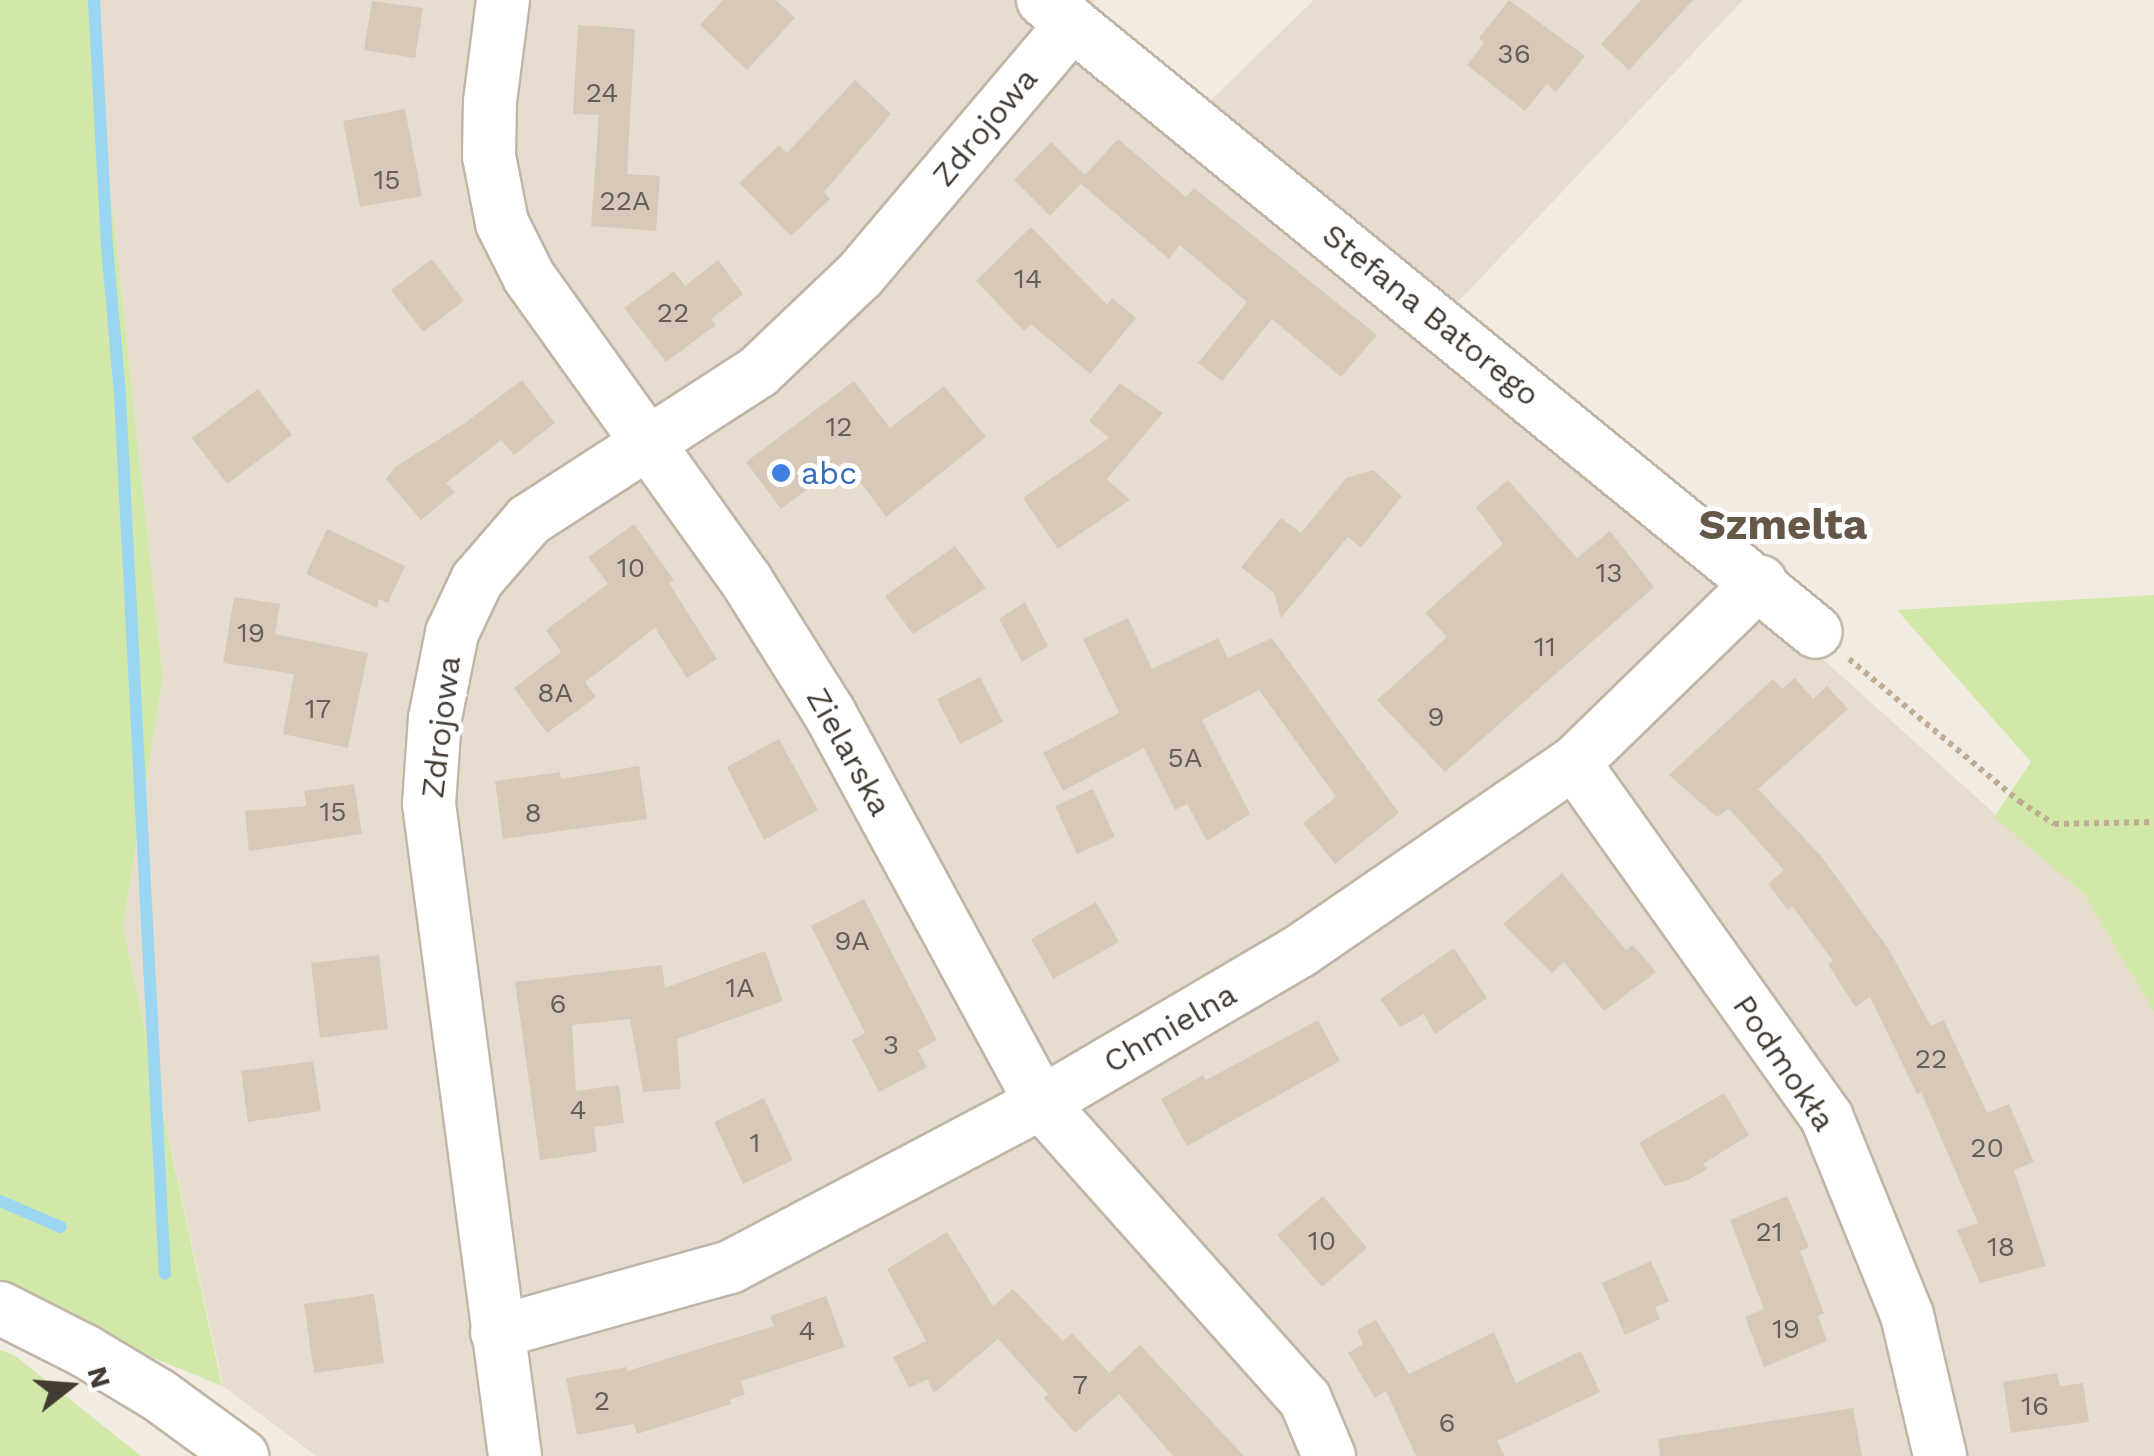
<!DOCTYPE html>
<meta charset="utf-8">
<style>
body{margin:0}
#map{position:relative;width:2154px;height:1456px;overflow:hidden;background:#f2ebe2;font-family:"Work Sans",sans-serif}
div>[style]{position:absolute}
.residential>*{inset:0;background:#e6ddcf}
.green>*{inset:0;background:#d1e8a8}
.stream>*{height:12px;margin:-6px;padding:0 6px;transform-origin:6px;border-radius:6px;background:#9ad6f2}
.building>*{inset:0;background:#d7c9ba}
.path>*{height:6px;margin-top:-3px;transform-origin:0;background:repeating-linear-gradient(90deg,#bfac95 0 5px,transparent 0 10px)}
.roads{filter:drop-shadow(2px 0 #c0b5a7) drop-shadow(-2px 0 #c0b5a7) drop-shadow(0 2px #c0b5a7) drop-shadow(0 -2px #c0b5a7)}
.minor>*{height:52px;margin:-26px;padding:0 26px;transform-origin:26px;border-radius:26px;background:#fff}
.dots>*{width:28px;height:28px;translate:-50% -50%;box-sizing:border-box;border:5px solid #fff;border-radius:50%}
span{translate:-50% -50%;white-space:nowrap;text-align:center;line-height:1.15;-webkit-text-stroke:10px #fff;paint-order:stroke}
.number-label{font-size:28px;color:#685e54}
.number-label span{-webkit-text-stroke-width:0}
.street-label{font-size:32px;color:#433b32}
.shop-label{font-size:32px;color:#366cbe}
.left{translate:0 -50%;text-align:left}
.district-label{font-size:42px;color:#665849;font-weight:700}
.north{position:absolute;left:20px;top:1336px;width:100px;height:100px;-webkit-text-stroke:8px #fff;paint-order:stroke;rotate:73deg;font-size:28px;font-weight:700;line-height:40px;text-align:center;color:#433b32}
.north::after{content:'';display:block;margin:auto;width:35px;height:45px;background:#433b32;clip-path:polygon(50% 0,100% 100%,50% 72%,0 100%)}
</style>
<div id="map">
<div class="residential">
<div style="clip-path:polygon(90px 0,1096px 0,1090px 7px,1207px 104px,1314px 0,1743px 0,1426px 336px,1816px 653px,2083px 893px,2154px 1012px,2154px 1456px,316px 1456px,223px 1386px,123px 927px,163px 677px)"></div>
</div>
<div class="green">
<div style="clip-path:polygon(0 0,90px 0,163px 677px,123px 927px,222px 1386px,0 1295px)"></div>
<div style="clip-path:polygon(2154px 595px,2154px 1012px,2083px 893px,1994px 817px,2031px 762px,1897px 610px)"></div>
<div style="clip-path:polygon(0 1350px,14px 1355px,141px 1456px,0 1456px)"></div>
</div>
<div class="stream">
<div style="left:94px;top:0;width:246px;rotate:87deg"></div>
<div style="left:107px;top:246px;width:151px;rotate:85deg"></div>
<div style="left:120px;top:396px;width:879px;rotate:87.07deg"></div>
<div style="left:0;top:1201px;width:66px;rotate:23.1deg"></div>
</div>
<div class="building">
<div style="clip-path:polygon(723px 0,776px 0,795px 18px,747px 70px,700px 25px)"></div>
<div style="clip-path:polygon(1509px 0,1585px 56px,1556px 92px,1547px 84px,1525px 111px,1467px 65px,1484px 43px,1479px 38px)"></div>
<div style="clip-path:polygon(1641px 0,1693px 0,1629px 70px,1601px 44px)"></div>
<div style="clip-path:polygon(372px 1px,423px 8px,415px 58px,364px 50px)"></div>
<div style="clip-path:polygon(578px 25px,635px 29px,627px 174px,660px 176px,656px 231px,591px 226px,599px 115px,573px 114px)"></div>
<div style="clip-path:polygon(855px 80px,891px 114px,824px 192px,830px 199px,791px 236px,739px 183px,779px 145px,787px 153px)"></div>
<div style="clip-path:polygon(405px 109px,422px 196px,360px 207px,343px 121px)"></div>
<div style="clip-path:polygon(1118px 139px,1186px 197px,1194px 188px,1377px 335px,1341px 377px,1272px 319px,1222px 381px,1198px 363px,1247px 302px,1180px 245px,1169px 259px,1081px 184px,1050px 216px,1014px 180px,1051px 142px,1085px 175px)"></div>
<div style="clip-path:polygon(1031px 227px,1107px 305px,1112px 298px,1136px 318px,1090px 374px,1031px 324px,1024px 331px,976px 281px)"></div>
<div style="clip-path:polygon(432px 259px,464px 301px,423px 332px,391px 290px)"></div>
<div style="clip-path:polygon(718px 260px,743px 294px,711px 319px,716px 325px,666px 362px,624px 308px,674px 271px,685px 286px)"></div>
<div style="clip-path:polygon(522px 380px,555px 423px,514px 455px,501px 440px,446px 483px,455px 492px,421px 520px,386px 479px,395px 467px,465px 423px)"></div>
<div style="clip-path:polygon(854px 381px,890px 428px,944px 386px,986px 437px,886px 517px,845px 461px,781px 509px,746px 462px)"></div>
<div style="clip-path:polygon(1120px 383px,1163px 413px,1107px 479px,1130px 500px,1058px 549px,1023px 498px,1109px 438px,1089px 421px)"></div>
<div style="clip-path:polygon(258px 389px,292px 435px,227px 484px,192px 438px)"></div>
<div style="clip-path:polygon(1373px 470px,1402px 496px,1361px 548px,1348px 537px,1281px 618px,1274px 593px,1241px 567px,1281px 518px,1301px 533px,1346px 478px)"></div>
<div style="clip-path:polygon(1508px 480px,1577px 558px,1610px 531px,1654px 587px,1445px 772px,1377px 700px,1447px 637px,1425px 613px,1503px 544px,1476px 507px)"></div>
<div style="clip-path:polygon(634px 524px,674px 580px,669px 583px,717px 659px,687px 678px,655px 628px,585px 682px,596px 697px,547px 733px,514px 688px,561px 652px,546px 630px,608px 584px,588px 557px)"></div>
<div style="clip-path:polygon(327px 529px,405px 566px,388px 603px,379px 599px,377px 608px,306px 574px)"></div>
<div style="clip-path:polygon(955px 546px,986px 588px,913px 634px,885px 596px)"></div>
<div style="clip-path:polygon(234px 597px,280px 604px,275px 634px,368px 653px,348px 748px,283px 734px,294px 674px,223px 663px)"></div>
<div style="clip-path:polygon(1025px 602px,1048px 646px,1022px 662px,999px 619px)"></div>
<div style="clip-path:polygon(1128px 618px,1152px 669px,1218px 638px,1228px 658px,1272px 638px,1399px 813px,1335px 864px,1303px 823px,1336px 797px,1259px 690px,1202px 720px,1250px 814px,1207px 841px,1187px 804px,1175px 810px,1144px 748px,1063px 791px,1043px 753px,1119px 713px,1083px 639px)"></div>
<div style="clip-path:polygon(980px 677px,1003px 722px,960px 744px,937px 699px)"></div>
<div style="clip-path:polygon(1795px 678px,1813px 699px,1827px 686px,1848px 709px,1758px 789px,1821px 856px,1888px 948px,1931px 1026px,1944px 1020px,1987px 1113px,2009px 1104px,2034px 1162px,2014px 1170px,2046px 1266px,1980px 1283px,1957px 1230px,1978px 1223px,1921px 1092px,1917px 1094px,1870px 997px,1855px 1007px,1828px 964px,1833px 961px,1792px 906px,1788px 910px,1768px 884px,1784px 870px,1729px 809px,1717px 817px,1669px 775px,1773px 679px,1782px 689px)"></div>
<div style="clip-path:polygon(779px 739px,818px 810px,764px 840px,727px 767px)"></div>
<div style="clip-path:polygon(639px 766px,647px 819px,503px 839px,495px 781px,560px 772px,561px 779px)"></div>
<div style="clip-path:polygon(354px 784px,362px 834px,249px 851px,245px 811px,306px 806px,304px 791px)"></div>
<div style="clip-path:polygon(1093px 789px,1115px 837px,1077px 854px,1055px 806px)"></div>
<div style="clip-path:polygon(1562px 873px,1626px 950px,1633px 945px,1656px 972px,1604px 1011px,1564px 962px,1552px 973px,1503px 924px)"></div>
<div style="clip-path:polygon(864px 899px,937px 1040px,918px 1050px,927px 1067px,879px 1092px,852px 1040px,865px 1033px,811px 926px)"></div>
<div style="clip-path:polygon(1096px 902px,1119px 942px,1053px 979px,1031px 939px)"></div>
<div style="clip-path:polygon(1454px 948px,1487px 998px,1435px 1034px,1424px 1014px,1400px 1027px,1380px 999px)"></div>
<div style="clip-path:polygon(765px 951px,783px 1001px,677px 1039px,681px 1089px,643px 1092px,630px 1019px,572px 1025px,576px 1091px,619px 1085px,624px 1123px,594px 1127px,597px 1152px,540px 1160px,515px 982px,662px 965px,665px 988px)"></div>
<div style="clip-path:polygon(379px 955px,388px 1029px,320px 1038px,311px 963px)"></div>
<div style="clip-path:polygon(1318px 1020px,1340px 1061px,1187px 1146px,1161px 1099px,1203px 1075px,1206px 1080px)"></div>
<div style="clip-path:polygon(313px 1061px,321px 1111px,248px 1122px,241px 1071px)"></div>
<div style="clip-path:polygon(1724px 1093px,1749px 1135px,1703px 1164px,1707px 1169px,1686px 1181px,1664px 1186px,1639px 1143px)"></div>
<div style="clip-path:polygon(764px 1098px,793px 1160px,743px 1184px,714px 1122px)"></div>
<div style="clip-path:polygon(1323px 1196px,1367px 1248px,1322px 1287px,1277px 1235px)"></div>
<div style="clip-path:polygon(1787px 1196px,1809px 1247px,1800px 1251px,1824px 1313px,1818px 1316px,1827px 1341px,1764px 1367px,1745px 1317px,1764px 1309px,1730px 1220px)"></div>
<div style="clip-path:polygon(947px 1232px,993px 1306px,1013px 1289px,1063px 1341px,1072px 1333px,1109px 1373px,1140px 1345px,1244px 1456px,1173px 1456px,1119px 1394px,1075px 1433px,1044px 1398px,1048px 1394px,998px 1339px,934px 1393px,927px 1379px,909px 1388px,893px 1357px,926px 1341px,887px 1269px)"></div>
<div style="clip-path:polygon(1651px 1261px,1669px 1301px,1655px 1307px,1660px 1319px,1625px 1335px,1602px 1283px)"></div>
<div style="clip-path:polygon(374px 1294px,384px 1363px,314px 1373px,304px 1304px)"></div>
<div style="clip-path:polygon(826px 1296px,845px 1347px,741px 1381px,745px 1394px,729px 1400px,731px 1404px,637px 1434px,634px 1424px,577px 1435px,566px 1378px,627px 1367px,627px 1371px,774px 1326px,770px 1316px)"></div>
<div style="clip-path:polygon(1376px 1320px,1409px 1374px,1494px 1332px,1516px 1383px,1581px 1351px,1600px 1392px,1497px 1441px,1505px 1456px,1416px 1456px,1386px 1391px,1375px 1398px,1348px 1353px,1363px 1344px,1357px 1330px)"></div>
<div style="clip-path:polygon(2057px 1373px,2060px 1386px,2083px 1383px,2089px 1422px,2011px 1433px,2003px 1382px)"></div>
<div style="clip-path:polygon(1853px 1408px,1862px 1456px,1660px 1456px,1658px 1439px)"></div>
</div>
<div class="path">
<div style="left:1849px;top:659px;width:222px;rotate:39.9deg"></div>
<div style="left:2019px;top:801px;width:42px;rotate:33.3deg"></div>
<div style="left:2054px;top:824px;width:100px;rotate:-1.1deg"></div>
</div>
<div class="roads">
<div class="minor">
<div style="left:503px;top:0;width:103px;rotate:97.3deg"></div>
<div style="left:490px;top:102px;width:54px;rotate:91.1deg"></div>
<div style="left:489px;top:156px;width:68px;rotate:79deg"></div>
<div style="left:502px;top:223px;width:60px;rotate:63.4deg"></div>
<div style="left:529px;top:277px;width:373px;rotate:54.4deg"></div>
<div style="left:746px;top:580px;width:158px;rotate:57.9deg"></div>
<div style="left:830px;top:714px;width:443px;rotate:61.5deg"></div>
<div style="left:1041px;top:1103px;width:397px;rotate:48.3deg"></div>
<div style="left:1305px;top:1399px;width:62px;rotate:67.2deg"></div>
<div style="left:1043px;top:0;width:998px;rotate:39.27deg"></div>
<div style="left:1574px;top:763px;width:436px;rotate:54.5deg"></div>
<div style="left:1827px;top:1118px;width:213px;rotate:67.9deg"></div>
<div style="left:1907px;top:1315px;width:145px;rotate:76.8deg"></div>
<div style="left:0;top:1308px;width:95px;rotate:26.8deg"></div>
<div style="left:85px;top:1351px;width:87px;rotate:31deg"></div>
<div style="left:160px;top:1396px;width:102px;rotate:36.2deg"></div>
<div style="left:497px;top:1332px;width:242px;rotate:-15.6deg"></div>
<div style="left:730px;top:1267px;width:352px;rotate:-27.8deg"></div>
<div style="left:1041px;top:1103px;width:300px;rotate:-30.4deg"></div>
<div style="left:1300px;top:951px;width:332px;rotate:-34.5deg"></div>
<div style="left:1574px;top:763px;width:260px;rotate:-44.2deg"></div>
<div style="left:515px;top:1456px;width:658px;rotate:-97.51deg"></div>
<div style="left:429px;top:804px;width:86px;rotate:-86deg"></div>
<div style="left:435px;top:718px;width:87px;rotate:-78.7deg"></div>
<div style="left:452px;top:633px;width:59px;rotate:-64.7deg"></div>
<div style="left:477px;top:580px;width:79px;rotate:-49.1deg"></div>
<div style="left:529px;top:520px;width:273px;rotate:-32.9deg"></div>
<div style="left:758px;top:372px;width:141px;rotate:-43.6deg"></div>
<div style="left:860px;top:275px;width:329px;rotate:-49.8deg"></div>
</div>
</div>
<div class="dots">
<div style="left:781px;top:473px;background:#3f7fe0"></div>
</div>
<div class="number-label">
<span style="left:1514px;top:54px">36</span>
<span style="left:602px;top:93px">24</span>
<span style="left:387px;top:180px">15</span>
<span style="left:625px;top:201px">22A</span>
<span style="left:1028px;top:279px">14</span>
<span style="left:673px;top:313px">22</span>
<span style="left:839px;top:427px">12</span>
<span style="left:631px;top:568px">10</span>
<span style="left:1609px;top:573px">13</span>
<span style="left:251px;top:633px">19</span>
<span style="left:1545px;top:647px">11</span>
<span style="left:555px;top:693px">8A</span>
<span style="left:318px;top:709px">17</span>
<span style="left:1436px;top:717px">9</span>
<span style="left:1185px;top:758px">5A</span>
<span style="left:333px;top:812px">15</span>
<span style="left:533px;top:813px">8</span>
<span style="left:852px;top:941px">9A</span>
<span style="left:740px;top:988px">1A</span>
<span style="left:558px;top:1004px">6</span>
<span style="left:891px;top:1045px">3</span>
<span style="left:1931px;top:1059px">22</span>
<span style="left:578px;top:1110px">4</span>
<span style="left:755px;top:1143px">1</span>
<span style="left:1987px;top:1148px">20</span>
<span style="left:1769px;top:1232px">21</span>
<span style="left:1322px;top:1241px">10</span>
<span style="left:2001px;top:1247px">18</span>
<span style="left:1786px;top:1329px">19</span>
<span style="left:807px;top:1331px">4</span>
<span style="left:1080px;top:1385px">7</span>
<span style="left:602px;top:1401px">2</span>
<span style="left:2035px;top:1406px">16</span>
<span style="left:1447px;top:1423px">6</span>
</div>
<div class="street-label">
<span style="left:985px;top:127px;rotate:-50deg">Zdrojowa</span>
<span style="left:1431px;top:315px;rotate:39deg">Stefana Batorego</span>
<span style="left:441px;top:727px;rotate:-83deg">Zdrojowa</span>
<span style="left:849px;top:752px;rotate:61deg">Zielarska</span>
<span style="left:1170px;top:1028px;rotate:-30deg">Chmielna</span>
<span style="left:1784px;top:1063px;rotate:56deg">Podmokła</span>
</div>
<div class="shop-label">
<span class="left" style="left:801px;top:473px">abc</span>
</div>
<div class="district-label">
<span style="left:1783px;top:525px">Szmelta</span>
</div>
<div class="north">N</div>
</div>
